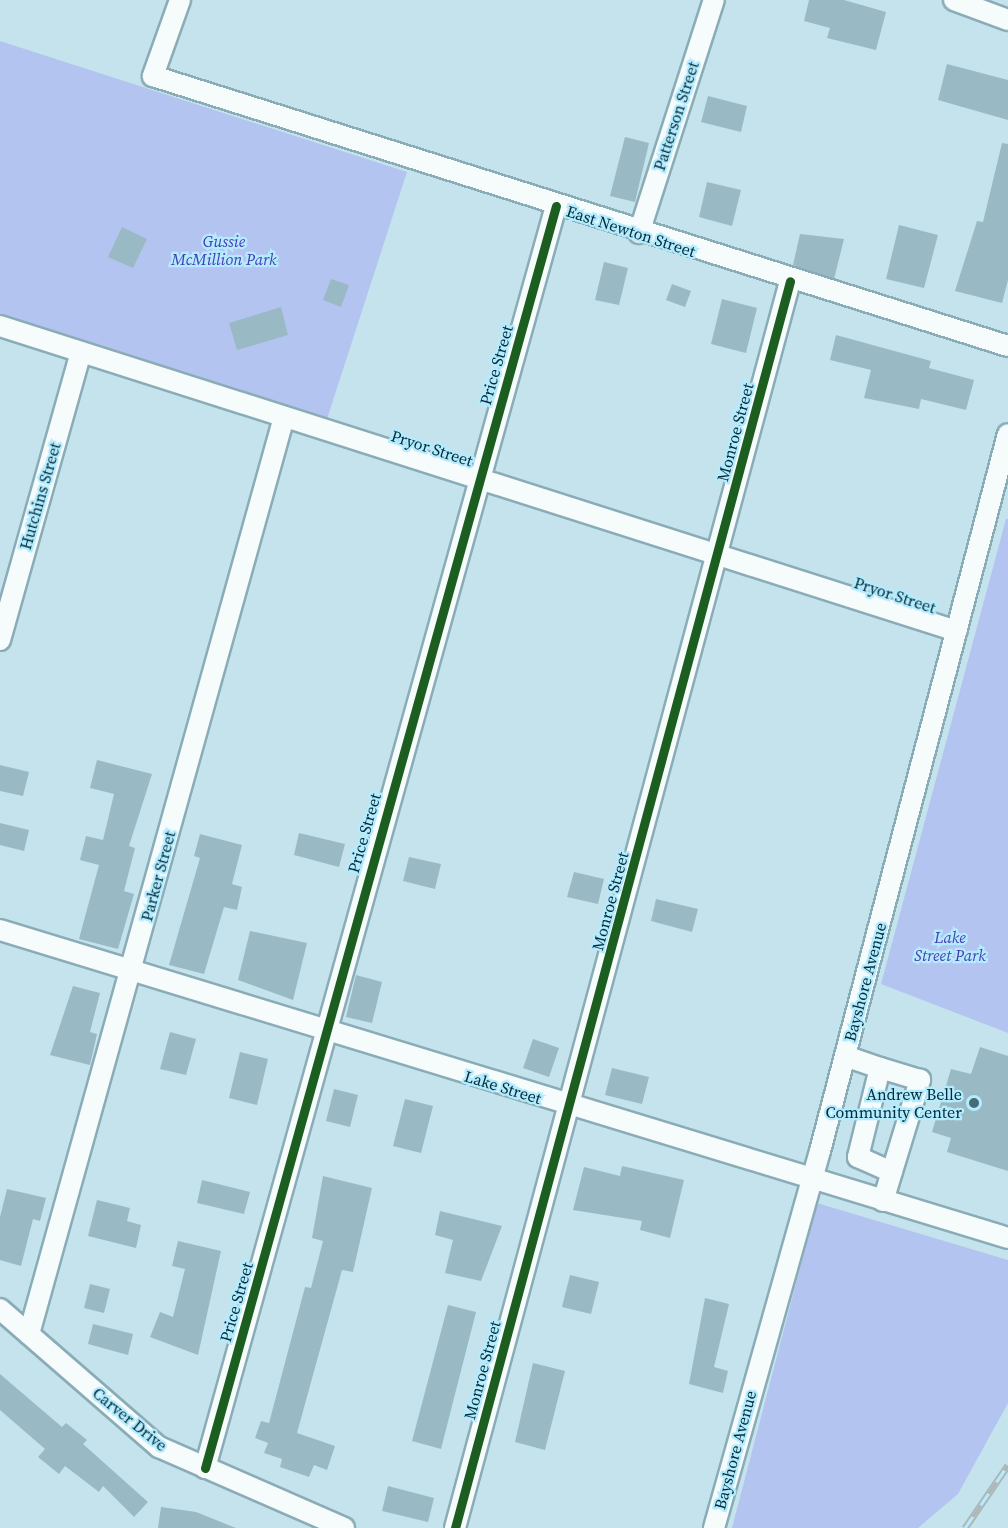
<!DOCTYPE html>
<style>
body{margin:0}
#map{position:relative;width:1008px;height:1528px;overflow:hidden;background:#c5e3ed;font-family:"Source Serif 4",serif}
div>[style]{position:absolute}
.green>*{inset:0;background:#b4c4f0}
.building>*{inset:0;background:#99bac4}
.roads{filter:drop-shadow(2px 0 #8aacb7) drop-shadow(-2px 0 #8aacb7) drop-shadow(0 2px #8aacb7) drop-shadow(0 -2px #8aacb7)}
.minor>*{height:20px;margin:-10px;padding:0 10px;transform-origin:10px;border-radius:10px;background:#f6fbfc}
.rail>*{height:7px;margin-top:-3.5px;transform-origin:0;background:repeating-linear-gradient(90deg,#b4ebfe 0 14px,#acb7ba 0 28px);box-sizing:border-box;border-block:2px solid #acb7ba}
.cycleway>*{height:9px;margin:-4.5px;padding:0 4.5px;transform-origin:4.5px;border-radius:4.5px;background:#1b5e20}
.dots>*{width:16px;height:16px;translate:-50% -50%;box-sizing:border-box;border:3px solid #b4ebfe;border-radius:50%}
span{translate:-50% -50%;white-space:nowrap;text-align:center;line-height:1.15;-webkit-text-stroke:4.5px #b4ebfe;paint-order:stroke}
.street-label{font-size:16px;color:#002c38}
.park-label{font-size:16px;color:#493bb3;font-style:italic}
.poi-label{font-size:16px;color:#002c38}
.right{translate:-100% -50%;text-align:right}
</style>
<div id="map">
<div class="green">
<div style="clip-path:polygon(0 41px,407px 172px,327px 419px,0 314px)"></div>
<div style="clip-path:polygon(1006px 519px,1008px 519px,1008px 1033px,881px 984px)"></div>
<div style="clip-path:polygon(817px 1203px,1008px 1260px,1008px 1403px,958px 1494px,918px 1528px,732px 1528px)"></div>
</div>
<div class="building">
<div style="clip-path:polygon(809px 0,844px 0,886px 12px,876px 50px,827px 38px,830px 28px,804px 21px)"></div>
<div style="clip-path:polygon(947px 64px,1008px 80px,1008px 120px,938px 100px)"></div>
<div style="clip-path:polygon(708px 96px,747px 106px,741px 132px,701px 122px)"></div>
<div style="clip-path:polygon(625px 137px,649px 143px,635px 202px,610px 196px)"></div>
<div style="clip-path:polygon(1002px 143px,1008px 144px,1008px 280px,1002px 303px,955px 291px,977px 221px,983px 222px)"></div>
<div style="clip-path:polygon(707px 182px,741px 190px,732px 226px,699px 217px)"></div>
<div style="clip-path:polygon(899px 225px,938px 235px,924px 288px,886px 279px)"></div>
<div style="clip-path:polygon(122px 227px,147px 239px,133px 268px,108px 257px)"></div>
<div style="clip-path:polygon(800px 234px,844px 239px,834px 279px,793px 265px)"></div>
<div style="clip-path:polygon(604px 262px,628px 268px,619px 305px,595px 300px)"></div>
<div style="clip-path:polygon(331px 279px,349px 285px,341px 307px,323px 300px)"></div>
<div style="clip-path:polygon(672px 284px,691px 291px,685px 307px,666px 300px)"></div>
<div style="clip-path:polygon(722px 299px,757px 308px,746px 353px,711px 344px)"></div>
<div style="clip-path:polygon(281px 307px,288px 335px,237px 350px,229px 323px)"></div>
<div style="clip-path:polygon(836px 335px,931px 361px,929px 368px,974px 380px,966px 410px,921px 399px,919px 409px,864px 398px,871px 370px,830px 360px)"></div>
<div style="clip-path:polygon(97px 760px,152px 774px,129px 846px,135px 848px,124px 891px,134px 894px,118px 949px,79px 939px,99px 865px,80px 860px,86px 836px,103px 840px,114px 794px,90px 788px)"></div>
<div style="clip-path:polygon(0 765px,29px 772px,23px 796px,0 791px)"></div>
<div style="clip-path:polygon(0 823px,29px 830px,24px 851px,0 845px)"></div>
<div style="clip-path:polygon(299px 833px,345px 844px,339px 867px,294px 855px)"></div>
<div style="clip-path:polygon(200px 834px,242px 845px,232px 884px,242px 887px,237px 910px,224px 907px,204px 974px,169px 965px,200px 858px,194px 856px)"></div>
<div style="clip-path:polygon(409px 857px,441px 864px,435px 889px,403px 881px)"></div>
<div style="clip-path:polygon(574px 872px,604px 879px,598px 904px,567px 897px)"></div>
<div style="clip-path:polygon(656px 899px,698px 909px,692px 932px,651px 921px)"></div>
<div style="clip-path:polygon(250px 931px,307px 943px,293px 1000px,238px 980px)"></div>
<div style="clip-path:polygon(356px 975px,382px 982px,372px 1023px,346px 1017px)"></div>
<div style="clip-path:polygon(73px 986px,100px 993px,90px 1032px,97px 1034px,90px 1065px,50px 1055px)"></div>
<div style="clip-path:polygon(170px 1032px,196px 1039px,186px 1075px,160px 1069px)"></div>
<div style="clip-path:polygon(533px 1039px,559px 1048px,549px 1077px,523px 1068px)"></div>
<div style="clip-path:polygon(980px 1047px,1008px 1056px,1008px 1171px,947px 1152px,951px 1138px,932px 1132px,951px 1069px,971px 1074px)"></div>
<div style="clip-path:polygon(240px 1052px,268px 1059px,257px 1105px,229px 1098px)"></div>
<div style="clip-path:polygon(612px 1068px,649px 1077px,642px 1104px,605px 1095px)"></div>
<div style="clip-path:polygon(334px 1089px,358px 1095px,350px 1127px,326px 1121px)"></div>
<div style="clip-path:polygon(405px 1099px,433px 1106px,421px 1153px,393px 1146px)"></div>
<div style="clip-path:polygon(622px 1166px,684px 1180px,670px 1238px,640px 1230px,642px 1221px,573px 1210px,584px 1167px,620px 1176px)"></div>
<div style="clip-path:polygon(323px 1176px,372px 1188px,353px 1272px,342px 1270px,297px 1433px,335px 1446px,327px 1470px,314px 1465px,309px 1477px,280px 1467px,282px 1459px,264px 1453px,268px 1443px,255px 1438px,261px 1421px,269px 1423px,305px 1287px,311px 1288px,323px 1241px,312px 1238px)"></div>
<div style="clip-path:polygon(202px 1180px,250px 1192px,244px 1214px,197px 1203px)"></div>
<div style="clip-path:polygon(7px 1189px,46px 1198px,40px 1221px,33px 1219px,21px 1266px,0 1260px,0 1217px)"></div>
<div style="clip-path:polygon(97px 1200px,130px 1208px,127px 1221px,141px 1225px,136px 1248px,88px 1236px)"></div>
<div style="clip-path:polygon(440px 1211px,502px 1226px,481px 1281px,445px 1273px,453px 1240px,435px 1235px)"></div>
<div style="clip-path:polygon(178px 1241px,221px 1251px,198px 1355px,150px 1337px,160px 1312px,173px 1317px,185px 1269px,172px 1266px)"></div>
<div style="clip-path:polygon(570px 1275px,599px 1282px,591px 1314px,562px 1307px)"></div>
<div style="clip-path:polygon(90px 1284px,110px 1289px,104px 1313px,84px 1308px)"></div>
<div style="clip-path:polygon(705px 1298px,729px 1304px,714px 1367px,728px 1371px,723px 1393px,689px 1384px)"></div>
<div style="clip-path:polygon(448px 1305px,476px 1312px,441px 1449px,412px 1441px)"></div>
<div style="clip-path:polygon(93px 1324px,133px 1334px,128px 1355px,88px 1344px)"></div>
<div style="clip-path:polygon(533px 1363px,565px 1371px,545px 1450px,515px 1442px)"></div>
<div style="clip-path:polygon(0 1374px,62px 1427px,66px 1423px,87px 1440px,83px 1444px,148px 1502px,134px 1517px,103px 1486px,99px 1492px,65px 1466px,59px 1474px,38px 1457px,45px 1449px,0 1410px)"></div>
<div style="clip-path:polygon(388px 1486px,434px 1498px,428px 1522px,382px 1511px)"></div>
<div style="clip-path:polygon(161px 1507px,196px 1512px,236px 1528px,158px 1528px)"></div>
</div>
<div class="roads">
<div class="minor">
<div style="left:180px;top:0;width:81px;rotate:109.6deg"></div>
<div style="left:153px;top:76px;width:897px;rotate:17.53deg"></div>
<div style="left:954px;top:0;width:58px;rotate:20.3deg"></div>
<div style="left:639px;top:233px;width:245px;rotate:-72.2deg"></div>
<div style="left:0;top:326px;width:1004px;rotate:17.68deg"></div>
<div style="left:0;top:640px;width:299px;rotate:-74.3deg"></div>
<div style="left:0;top:930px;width:1054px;rotate:16.99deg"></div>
<div style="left:845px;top:1056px;width:37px;rotate:19deg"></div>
<div style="left:883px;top:1201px;width:127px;rotate:-73deg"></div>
<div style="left:920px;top:1080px;width:42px;rotate:-163.3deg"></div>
<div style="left:880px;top:1068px;width:92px;rotate:103.9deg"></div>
<div style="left:858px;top:1157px;width:37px;rotate:24deg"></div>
<div style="left:0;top:1309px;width:211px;rotate:41deg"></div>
<div style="left:159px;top:1447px;width:202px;rotate:23.6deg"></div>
<div style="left:29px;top:1334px;width:952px;rotate:-74.46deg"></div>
<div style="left:205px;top:1468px;width:1310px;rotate:-74.46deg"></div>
<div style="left:455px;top:1528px;width:1291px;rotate:-74.96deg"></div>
<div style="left:714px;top:1528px;width:392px;rotate:-74.3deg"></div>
<div style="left:820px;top:1151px;width:741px;rotate:-75.31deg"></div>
</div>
</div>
<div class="rail">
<div style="left:965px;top:1528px;width:76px;rotate:-55.7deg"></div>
</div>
<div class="cycleway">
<div style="left:205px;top:1468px;width:1310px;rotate:-74.46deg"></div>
<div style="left:455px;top:1528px;width:1291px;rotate:-74.96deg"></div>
</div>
<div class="dots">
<div style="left:974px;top:1103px;background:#456c77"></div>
</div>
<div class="street-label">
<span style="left:676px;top:116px;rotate:-72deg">Patterson Street</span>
<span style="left:631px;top:231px;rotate:18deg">East Newton Street</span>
<span style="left:496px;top:365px;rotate:-74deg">Price Street</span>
<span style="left:735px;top:432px;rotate:-75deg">Monroe Street</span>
<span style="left:432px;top:448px;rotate:18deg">Pryor Street</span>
<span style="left:40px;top:496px;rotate:-74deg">Hutchins Street</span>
<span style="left:895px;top:595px;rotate:18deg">Pryor Street</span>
<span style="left:364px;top:833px;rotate:-74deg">Price Street</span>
<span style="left:158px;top:876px;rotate:-75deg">Parker Street</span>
<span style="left:610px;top:901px;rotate:-75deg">Monroe Street</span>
<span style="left:865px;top:982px;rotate:-75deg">Bayshore Avenue</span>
<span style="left:503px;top:1087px;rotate:17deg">Lake Street</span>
<span style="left:236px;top:1302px;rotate:-74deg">Price Street</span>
<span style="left:482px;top:1370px;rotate:-75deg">Monroe Street</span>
<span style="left:130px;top:1419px;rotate:39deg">Carver Drive</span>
<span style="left:735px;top:1450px;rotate:-75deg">Bayshore Avenue</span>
</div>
<div class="park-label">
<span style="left:224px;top:250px">Gussie<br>McMillion Park</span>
<span style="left:950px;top:946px">Lake<br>Street Park</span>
</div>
<div class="poi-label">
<span class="right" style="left:962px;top:1103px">Andrew Belle<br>Community Center</span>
</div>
</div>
